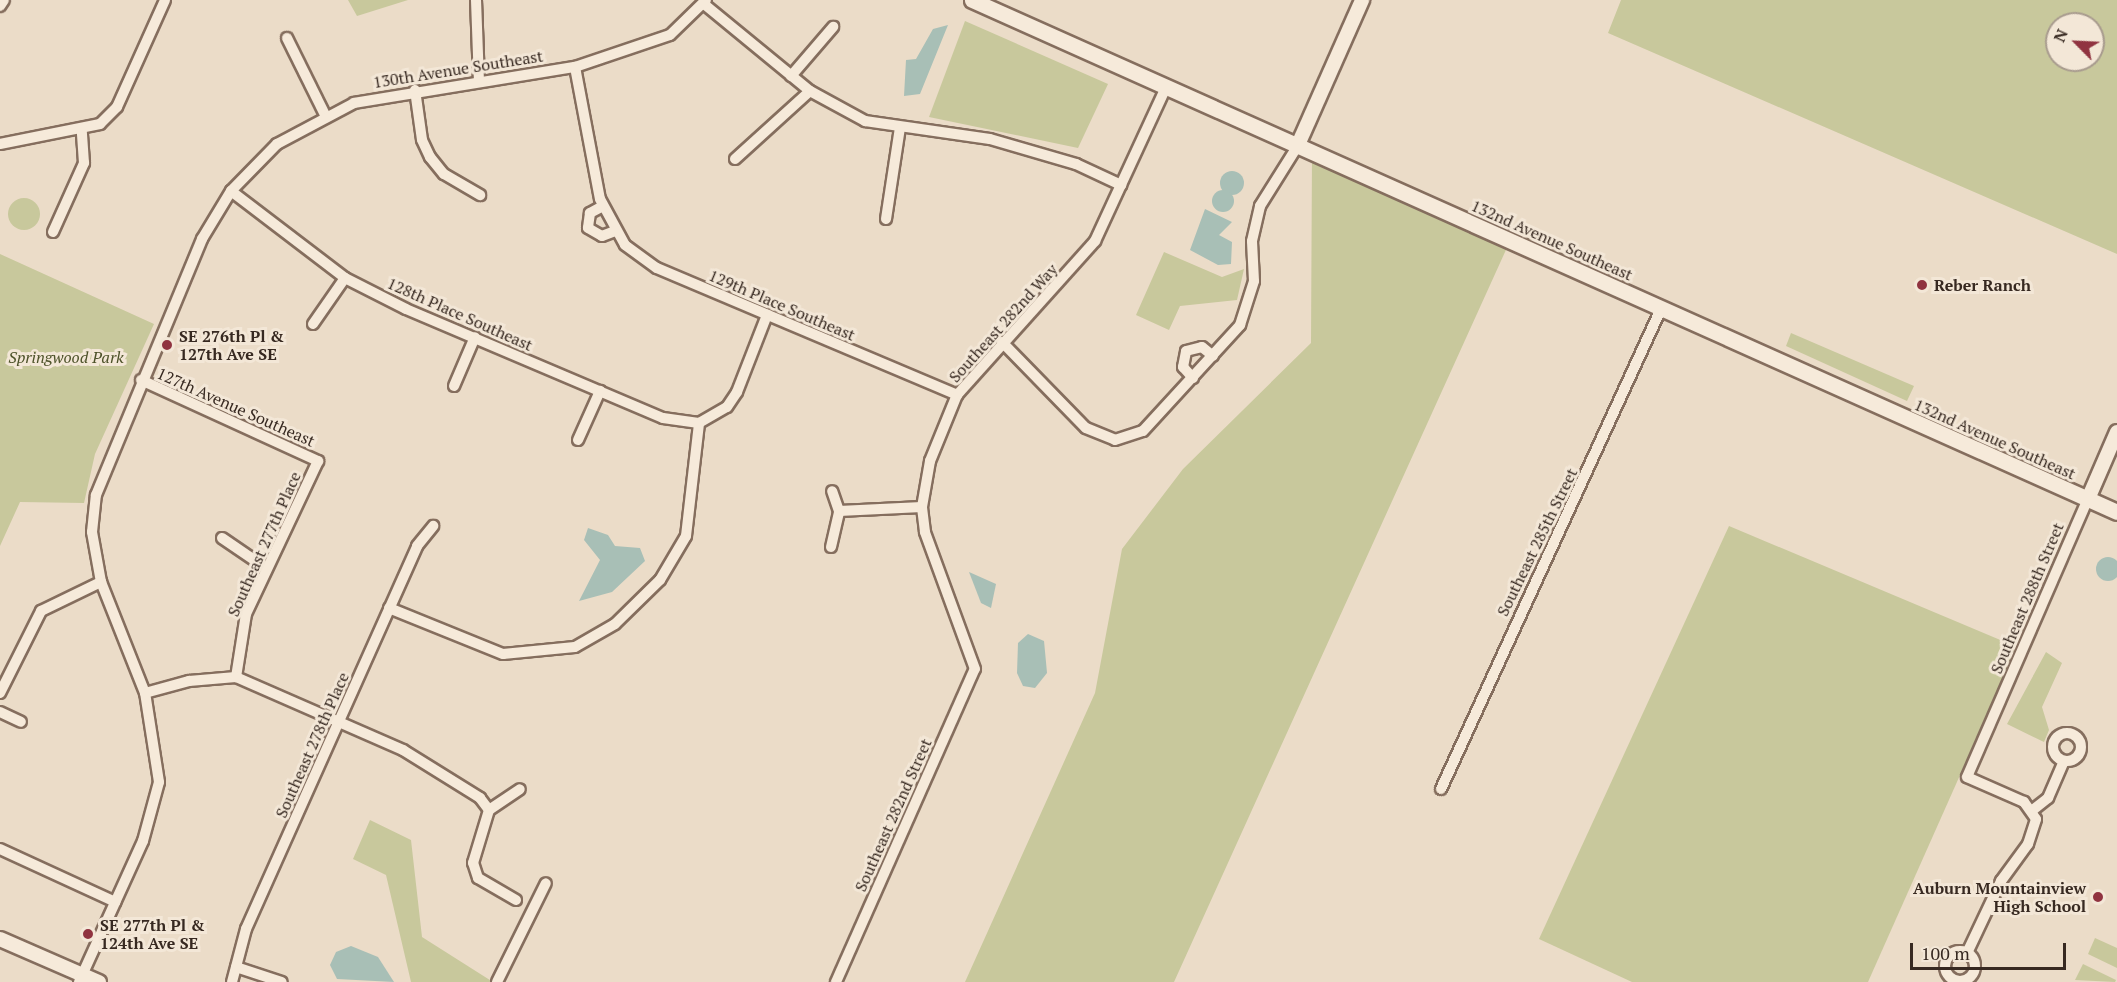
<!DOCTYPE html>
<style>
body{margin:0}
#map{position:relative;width:2117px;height:982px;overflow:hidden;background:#ebdcc8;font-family:"PT Serif",serif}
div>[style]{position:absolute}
.green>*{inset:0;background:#c8c89c}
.round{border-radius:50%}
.water>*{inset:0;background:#a8bfb6}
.roads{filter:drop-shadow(2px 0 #856e5e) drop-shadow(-2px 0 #856e5e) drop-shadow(0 2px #856e5e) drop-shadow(0 -2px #856e5e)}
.minor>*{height:10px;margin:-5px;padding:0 5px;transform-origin:5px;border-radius:5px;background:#f6eada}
.minor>.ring{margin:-5px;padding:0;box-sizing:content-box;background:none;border:10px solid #f6eada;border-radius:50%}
.tertiary>*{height:14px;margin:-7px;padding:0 7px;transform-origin:7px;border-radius:7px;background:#f6eada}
.secondary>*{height:15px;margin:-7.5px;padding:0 7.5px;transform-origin:7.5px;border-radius:7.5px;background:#f6eada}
.dots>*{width:16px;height:16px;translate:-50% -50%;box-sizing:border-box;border:3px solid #f3e7d7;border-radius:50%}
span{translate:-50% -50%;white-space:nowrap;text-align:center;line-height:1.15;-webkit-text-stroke:6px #f3e7d7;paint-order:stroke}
.street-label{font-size:16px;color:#372921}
.poi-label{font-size:16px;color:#372921;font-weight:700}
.left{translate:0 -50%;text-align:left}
.right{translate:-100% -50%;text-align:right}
.park-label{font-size:16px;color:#4d5229;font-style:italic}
.north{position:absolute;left:2045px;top:12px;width:60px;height:60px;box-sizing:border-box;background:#f3e7d7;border:2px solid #a89b8e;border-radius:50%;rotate:294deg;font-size:16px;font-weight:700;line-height:24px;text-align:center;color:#372921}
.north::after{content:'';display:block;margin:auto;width:21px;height:27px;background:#903340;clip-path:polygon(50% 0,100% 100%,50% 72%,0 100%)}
.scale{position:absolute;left:1910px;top:943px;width:156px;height:27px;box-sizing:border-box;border:3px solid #372921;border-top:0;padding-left:8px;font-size:18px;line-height:21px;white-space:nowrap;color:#372921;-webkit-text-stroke:4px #f3e7d7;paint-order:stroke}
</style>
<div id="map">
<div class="green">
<div style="clip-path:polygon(348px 0,408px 0,357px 16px)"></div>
<div style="clip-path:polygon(evenodd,1621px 0,2117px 0,2117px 254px,1608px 33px,1621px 0,2057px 24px,2093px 24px,2093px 60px,2057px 60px,2057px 24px)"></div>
<div style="clip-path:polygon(965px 21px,1108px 84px,1078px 148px,929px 117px)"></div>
<div style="clip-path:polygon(1312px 153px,1510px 241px,1174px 982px,965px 982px,1095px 693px,1122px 549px,1183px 469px,1311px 343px)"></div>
<div class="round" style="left:8px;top:198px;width:32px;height:32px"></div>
<div style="clip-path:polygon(1164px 252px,1222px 277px,1244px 269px,1237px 300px,1180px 306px,1169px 330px,1136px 315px)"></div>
<div style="clip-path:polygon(0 254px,154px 324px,95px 454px,84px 503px,20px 502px,0 546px)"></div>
<div style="clip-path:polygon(1791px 333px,1914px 386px,1907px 401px,1786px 346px)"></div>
<div style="clip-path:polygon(1729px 526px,2017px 647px,1868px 982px,1632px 982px,1539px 939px)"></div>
<div style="clip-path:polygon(2046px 652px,2062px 663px,2042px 707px,2049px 730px,2044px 742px,2007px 724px)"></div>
<div style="clip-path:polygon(370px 820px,411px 840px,422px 937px,493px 982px,411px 982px,386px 875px,353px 859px)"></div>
<div style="clip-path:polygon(2095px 938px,2117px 948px,2117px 968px,2088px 954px)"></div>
<div style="clip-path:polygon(2083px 964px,2116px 980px,2115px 982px,2075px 980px)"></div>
</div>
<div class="water">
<div style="clip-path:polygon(948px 25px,920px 94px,904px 96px,906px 60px,916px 59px,933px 29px)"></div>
<div class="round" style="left:1220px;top:171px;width:24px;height:24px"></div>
<div class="round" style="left:1212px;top:190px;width:22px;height:22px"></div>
<div style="clip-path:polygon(1205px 209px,1232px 222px,1219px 235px,1232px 242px,1231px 264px,1218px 265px,1190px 250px)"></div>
<div style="clip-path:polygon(588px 528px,608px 535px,615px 546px,640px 548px,645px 561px,612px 592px,579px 601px,600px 560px,584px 540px)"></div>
<div class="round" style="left:2096px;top:557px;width:24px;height:24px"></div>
<div style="clip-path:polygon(969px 572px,996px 584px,991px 608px,981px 603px)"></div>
<div style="clip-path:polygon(1028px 634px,1044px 641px,1047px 673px,1035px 688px,1023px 686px,1017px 673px,1018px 643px)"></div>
<div style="clip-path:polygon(351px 946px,378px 957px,394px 982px,337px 979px,330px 965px,336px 952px)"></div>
</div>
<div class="roads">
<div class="minor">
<div style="left:476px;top:0;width:80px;rotate:87.9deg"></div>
<div style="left:704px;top:4px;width:137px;rotate:39.4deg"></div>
<div style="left:810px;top:91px;width:63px;rotate:28.6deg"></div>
<div style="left:865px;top:121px;width:126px;rotate:8.2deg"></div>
<div style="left:990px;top:139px;width:90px;rotate:16.2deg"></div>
<div style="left:1076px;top:164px;width:50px;rotate:25deg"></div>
<div style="left:0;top:6px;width:7px;rotate:-56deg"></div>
<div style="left:287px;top:38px;width:86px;rotate:63.7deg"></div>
<div style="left:575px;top:67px;width:134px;rotate:79.3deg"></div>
<div style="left:600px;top:199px;width:52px;rotate:61.5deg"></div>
<div style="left:625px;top:245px;width:39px;rotate:36deg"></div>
<div style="left:657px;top:268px;width:326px;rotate:22.9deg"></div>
<div style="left:791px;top:76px;width:65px;rotate:-49.4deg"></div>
<div style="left:415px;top:90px;width:50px;rotate:82deg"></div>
<div style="left:422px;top:140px;width:19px;rotate:65deg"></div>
<div style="left:430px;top:157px;width:22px;rotate:51deg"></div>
<div style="left:444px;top:174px;width:42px;rotate:30.3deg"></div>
<div style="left:0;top:144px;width:102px;rotate:-11.3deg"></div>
<div style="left:100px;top:124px;width:24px;rotate:-45deg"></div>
<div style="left:117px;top:107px;width:117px;rotate:-65.8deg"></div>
<div style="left:735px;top:159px;width:101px;rotate:-42.2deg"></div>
<div style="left:231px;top:191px;width:143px;rotate:37.3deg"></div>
<div style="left:345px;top:278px;width:68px;rotate:26.9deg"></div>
<div style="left:406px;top:309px;width:279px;rotate:23deg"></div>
<div style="left:663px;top:418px;width:36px;rotate:8deg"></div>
<div style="left:603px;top:206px;width:15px;rotate:152deg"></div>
<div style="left:590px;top:213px;width:15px;rotate:98deg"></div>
<div style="left:588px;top:228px;width:16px;rotate:30deg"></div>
<div style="left:602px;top:236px;width:14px;rotate:-21deg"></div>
<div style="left:886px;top:219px;width:92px;rotate:-81.3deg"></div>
<div style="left:53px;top:232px;width:76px;rotate:-65.8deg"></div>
<div style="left:84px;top:163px;width:31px;rotate:-94deg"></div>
<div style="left:313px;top:324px;width:56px;rotate:-55.2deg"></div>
<div style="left:1002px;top:342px;width:120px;rotate:45.7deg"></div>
<div style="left:1086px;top:428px;width:31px;rotate:22deg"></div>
<div style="left:1115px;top:440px;width:29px;rotate:-18deg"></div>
<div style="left:1143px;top:431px;width:144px;rotate:-47.5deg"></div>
<div style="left:1240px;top:325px;width:46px;rotate:-72.3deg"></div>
<div style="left:1254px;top:281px;width:40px;rotate:-92.9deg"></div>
<div style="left:1252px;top:241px;width:36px;rotate:-77deg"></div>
<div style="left:1260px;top:206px;width:70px;rotate:-57.9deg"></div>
<div style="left:1193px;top:378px;width:15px;rotate:-132deg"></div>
<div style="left:1183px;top:367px;width:16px;rotate:-79deg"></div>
<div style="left:1186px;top:351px;width:16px;rotate:-14deg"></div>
<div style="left:1202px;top:347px;width:14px;rotate:39deg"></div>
<div style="left:141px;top:380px;width:195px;rotate:24.6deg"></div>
<div style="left:318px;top:461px;width:169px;rotate:115.2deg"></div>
<div style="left:246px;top:614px;width:64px;rotate:99deg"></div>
<div style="left:454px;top:386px;width:53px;rotate:-66.8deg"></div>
<div style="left:578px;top:440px;width:54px;rotate:-65.8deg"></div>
<div style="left:839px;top:511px;width:83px;rotate:-2.8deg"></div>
<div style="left:222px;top:538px;width:53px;rotate:34.3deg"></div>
<div style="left:831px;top:547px;width:37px;rotate:-77deg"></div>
<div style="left:839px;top:511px;width:21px;rotate:-109deg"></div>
<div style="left:389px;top:608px;width:123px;rotate:22deg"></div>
<div style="left:503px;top:654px;width:72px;rotate:-5.6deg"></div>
<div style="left:575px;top:647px;width:46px;rotate:-29.9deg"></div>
<div style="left:615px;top:624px;width:63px;rotate:-44.4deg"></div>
<div style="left:660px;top:580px;width:51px;rotate:-59.4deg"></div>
<div style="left:686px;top:536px;width:114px;rotate:-83.4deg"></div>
<div style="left:699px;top:423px;width:32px;rotate:-30deg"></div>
<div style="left:727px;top:407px;width:18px;rotate:-56deg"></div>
<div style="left:737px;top:392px;width:83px;rotate:-68.7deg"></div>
<div style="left:0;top:693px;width:92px;rotate:-63.4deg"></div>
<div style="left:41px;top:611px;width:67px;rotate:-25.8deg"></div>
<div style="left:145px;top:693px;width:46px;rotate:-15.3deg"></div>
<div style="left:189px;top:681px;width:47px;rotate:-4.9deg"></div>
<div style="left:236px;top:677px;width:182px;rotate:23.6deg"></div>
<div style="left:403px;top:750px;width:91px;rotate:31.9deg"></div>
<div style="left:480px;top:798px;width:15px;rotate:53deg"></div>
<div style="left:0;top:712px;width:23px;rotate:25deg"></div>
<div class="ring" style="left:2053px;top:733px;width:18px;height:18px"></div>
<div style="left:1441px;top:789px;width:528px;rotate:-65.38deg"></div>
<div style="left:2034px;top:809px;width:18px;rotate:-38deg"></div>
<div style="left:2048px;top:798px;width:40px;rotate:-66.6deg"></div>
<div style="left:0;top:849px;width:127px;rotate:24.7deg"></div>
<div style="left:516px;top:900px;width:44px;rotate:-149.9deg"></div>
<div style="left:478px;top:878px;width:16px;rotate:-108deg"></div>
<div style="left:473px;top:863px;width:55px;rotate:-73.2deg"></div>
<div style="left:489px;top:810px;width:37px;rotate:-34deg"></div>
<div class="ring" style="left:1945px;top:951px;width:20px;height:20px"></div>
<div style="left:1967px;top:953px;width:80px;rotate:-64.7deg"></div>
<div style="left:2001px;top:881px;width:46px;rotate:-53.9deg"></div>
<div style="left:2028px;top:844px;width:26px;rotate:-72deg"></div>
<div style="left:2036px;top:819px;width:21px;rotate:-125deg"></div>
<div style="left:2024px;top:802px;width:62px;rotate:-156.3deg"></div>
<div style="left:1967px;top:777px;width:303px;rotate:-66.5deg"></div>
<div style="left:236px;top:967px;width:48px;rotate:18.1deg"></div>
<div style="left:79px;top:982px;width:155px;rotate:-65.6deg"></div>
<div style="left:143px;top:841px;width:61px;rotate:-74.8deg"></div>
<div style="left:159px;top:782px;width:90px;rotate:-98.9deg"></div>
<div style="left:145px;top:693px;width:119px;rotate:-111.6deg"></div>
<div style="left:101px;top:582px;width:51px;rotate:-100.2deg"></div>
<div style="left:92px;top:532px;width:37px;rotate:-84deg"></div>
<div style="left:96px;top:495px;width:277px;rotate:-67.5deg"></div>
<div style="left:202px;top:239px;width:56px;rotate:-58.9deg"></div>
<div style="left:231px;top:191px;width:66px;rotate:-45.6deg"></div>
<div style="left:277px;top:144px;width:87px;rotate:-28deg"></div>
<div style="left:354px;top:103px;width:224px;rotate:-9.3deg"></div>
<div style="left:575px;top:67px;width:100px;rotate:-18.6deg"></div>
<div style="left:670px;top:35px;width:50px;rotate:-44.2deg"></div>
<div style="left:232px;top:982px;width:55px;rotate:-75.2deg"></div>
<div style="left:246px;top:929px;width:419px;rotate:-65.9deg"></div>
<div style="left:417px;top:546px;width:26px;rotate:-51deg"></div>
<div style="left:497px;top:982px;width:110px;rotate:-63.7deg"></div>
<div style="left:836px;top:982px;width:342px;rotate:-66.1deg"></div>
<div style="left:975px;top:669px;width:146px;rotate:-110.1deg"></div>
<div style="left:925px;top:532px;width:25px;rotate:-97deg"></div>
<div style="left:922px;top:507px;width:47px;rotate:-80.1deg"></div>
<div style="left:930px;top:461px;width:71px;rotate:-67.8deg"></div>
<div style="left:957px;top:395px;width:207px;rotate:-48.1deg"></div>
<div style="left:1095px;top:241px;width:170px;rotate:-65.2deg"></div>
</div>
<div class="tertiary">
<div style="left:1297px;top:147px;width:161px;rotate:-66.1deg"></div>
<div style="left:2088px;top:499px;width:73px;rotate:-66.6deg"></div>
<div style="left:0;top:939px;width:108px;rotate:23.5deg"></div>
</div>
<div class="secondary">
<div style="left:972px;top:0;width:1254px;rotate:24.09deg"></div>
</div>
</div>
<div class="dots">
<div style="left:1922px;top:285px;background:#903340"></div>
<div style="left:167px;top:345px;background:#903340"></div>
<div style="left:2098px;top:897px;background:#903340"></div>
<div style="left:88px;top:934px;background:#903340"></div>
</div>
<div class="street-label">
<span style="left:458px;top:69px;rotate:-9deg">130th Avenue Southeast</span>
<span style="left:1552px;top:240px;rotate:24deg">132nd Avenue Southeast</span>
<span style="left:782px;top:305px;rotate:23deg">129th Place Southeast</span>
<span style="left:460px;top:314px;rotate:24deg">128th Place Southeast</span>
<span style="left:1003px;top:323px;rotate:-48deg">Southeast 282nd Way</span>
<span style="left:236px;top:407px;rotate:24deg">127th Avenue Southeast</span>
<span style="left:1995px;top:439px;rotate:24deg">132nd Avenue Southeast</span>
<span style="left:1537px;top:542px;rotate:-64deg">Southeast 285th Street</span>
<span style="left:264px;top:544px;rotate:-66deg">Southeast 277th Place</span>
<span style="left:2027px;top:598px;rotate:-67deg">Southeast 288th Street</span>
<span style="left:312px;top:745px;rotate:-66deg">Southeast 278th Place</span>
<span style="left:893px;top:815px;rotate:-66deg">Southeast 282nd Street</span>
</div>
<div class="poi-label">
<span class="left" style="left:1934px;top:285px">Reber Ranch</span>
<span class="left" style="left:179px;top:345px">SE 276th Pl &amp;<br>127th Ave SE</span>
<span class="right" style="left:2086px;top:897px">Auburn Mountainview<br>High School</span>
<span class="left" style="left:100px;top:934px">SE 277th Pl &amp;<br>124th Ave SE</span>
</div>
<div class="park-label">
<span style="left:66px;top:357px">Springwood Park</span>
</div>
<div class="north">N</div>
<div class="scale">100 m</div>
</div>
